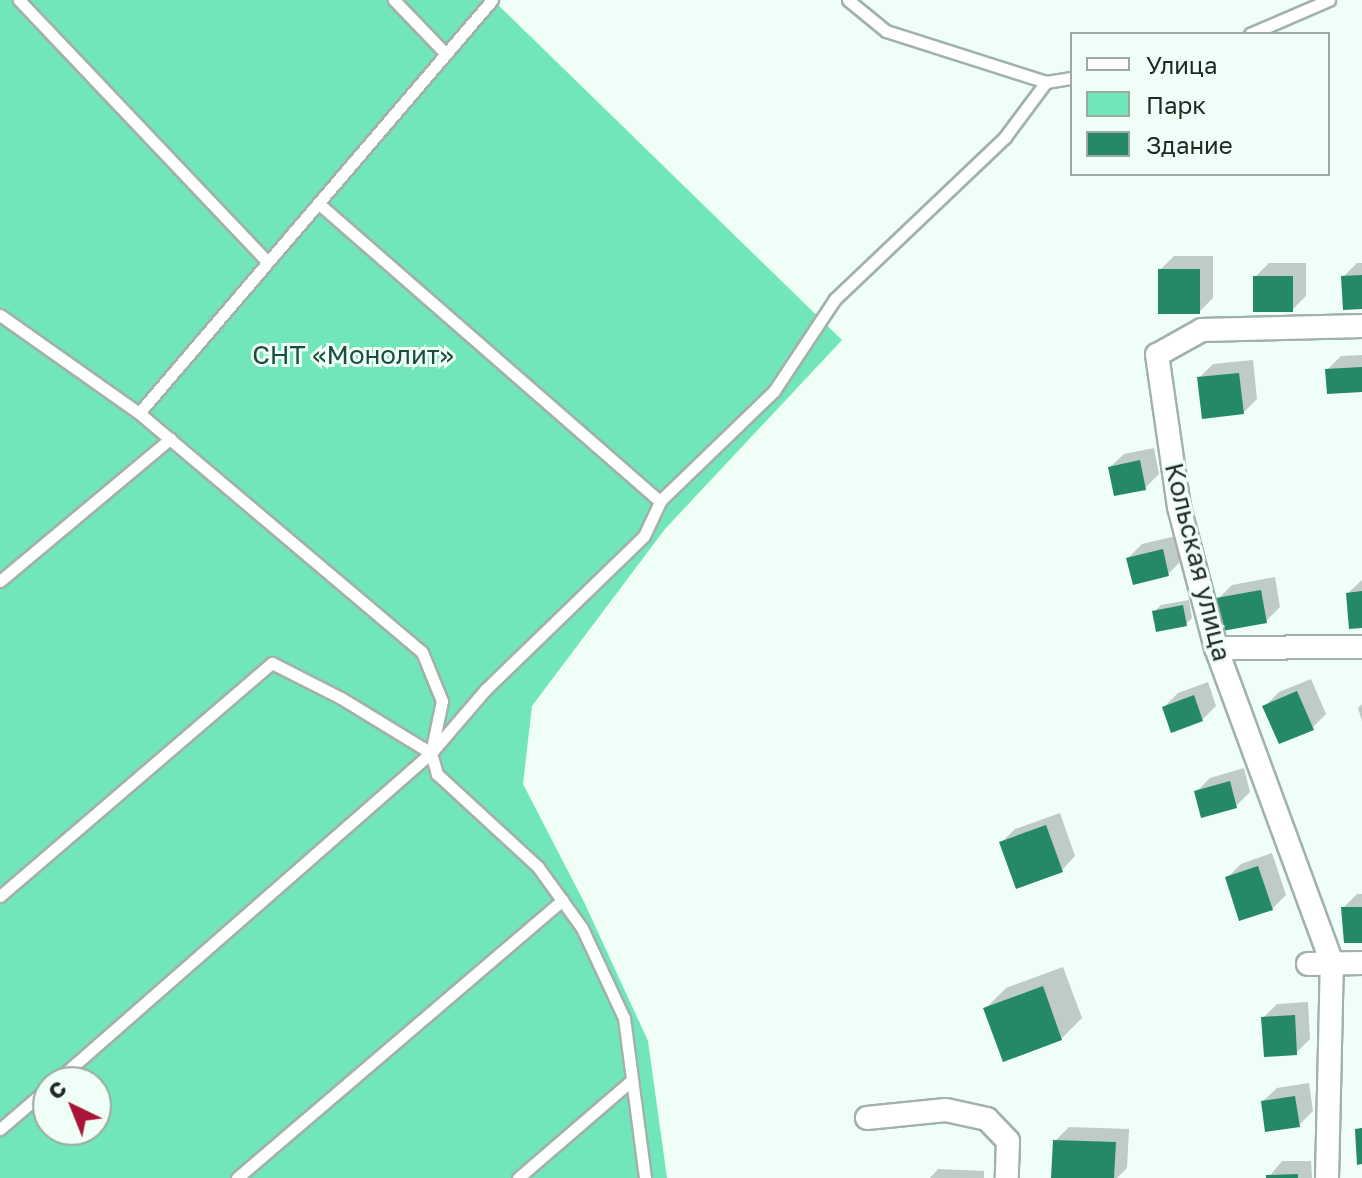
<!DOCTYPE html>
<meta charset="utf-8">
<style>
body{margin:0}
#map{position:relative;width:1362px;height:1178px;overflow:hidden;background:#effef7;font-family:"Golos Text",sans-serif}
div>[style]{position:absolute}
.green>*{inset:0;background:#71e6ba}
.shadow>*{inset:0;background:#0003}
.building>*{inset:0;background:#258867}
.roads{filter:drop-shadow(2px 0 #a0b2aa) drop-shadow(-2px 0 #a0b2aa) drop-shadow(0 2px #a0b2aa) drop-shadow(0 -2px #a0b2aa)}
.service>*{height:11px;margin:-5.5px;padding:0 5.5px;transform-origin:5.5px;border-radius:5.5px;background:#fff}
.minor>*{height:22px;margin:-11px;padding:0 11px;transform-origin:11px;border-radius:11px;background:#fff}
span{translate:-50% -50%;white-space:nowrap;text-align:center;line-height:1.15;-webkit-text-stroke:6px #effef7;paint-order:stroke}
.park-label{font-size:26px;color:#1a4e3c}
.street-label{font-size:26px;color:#222925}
.legend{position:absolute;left:1070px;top:32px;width:260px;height:144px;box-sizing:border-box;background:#effef7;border:2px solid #9da9a3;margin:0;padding:10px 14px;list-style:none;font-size:24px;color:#222925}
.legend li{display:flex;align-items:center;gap:16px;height:40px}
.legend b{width:40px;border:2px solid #9da9a3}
.north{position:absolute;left:32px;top:1066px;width:80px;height:80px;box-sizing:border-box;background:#effef7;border:2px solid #9da9a3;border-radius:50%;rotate:317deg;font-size:22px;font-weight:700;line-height:32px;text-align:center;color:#222925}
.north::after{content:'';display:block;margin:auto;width:28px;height:36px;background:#aa1437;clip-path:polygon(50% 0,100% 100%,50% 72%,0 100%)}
</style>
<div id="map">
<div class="green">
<div style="clip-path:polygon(evenodd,0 0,493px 0,842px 340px,665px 529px,532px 706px,523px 784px,585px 904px,648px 1041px,667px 1178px,0 1178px,0 0,48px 1082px,96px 1082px,96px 1130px,48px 1130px,48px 1082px)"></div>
</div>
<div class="shadow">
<div style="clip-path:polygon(1174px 256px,1213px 256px,1213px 298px,1199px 312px,1160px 270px)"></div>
<div style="clip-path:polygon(1269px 263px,1306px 263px,1306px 296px,1292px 310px,1255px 277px)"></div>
<div style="clip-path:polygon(1357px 263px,1362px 263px,1362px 307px,1343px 277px)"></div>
<div style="clip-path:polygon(1362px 355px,1362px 390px,1327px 370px,1341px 356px)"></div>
<div style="clip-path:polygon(1253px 360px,1257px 399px,1243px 413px,1199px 378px,1213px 364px)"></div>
<div style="clip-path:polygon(1154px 448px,1159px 474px,1145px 488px,1110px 467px,1124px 454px)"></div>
<div style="clip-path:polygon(1176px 536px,1182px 560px,1168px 574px,1128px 558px,1142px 544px)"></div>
<div style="clip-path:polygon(1275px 577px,1280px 607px,1266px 621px,1218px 599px,1232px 585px)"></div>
<div style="clip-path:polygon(1362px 580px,1362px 626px,1348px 593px)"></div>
<div style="clip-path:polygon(1189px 600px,1192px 618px,1186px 624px,1154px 612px,1161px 605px)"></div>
<div style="clip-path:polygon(1311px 679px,1326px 714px,1312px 728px,1265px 706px,1279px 692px)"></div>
<div style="clip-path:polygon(1208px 682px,1216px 706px,1202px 720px,1164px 707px,1178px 693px)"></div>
<div style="clip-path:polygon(1362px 704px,1362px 721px,1358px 708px)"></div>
<div style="clip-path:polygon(1244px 768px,1250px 792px,1236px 806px,1196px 792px,1210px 778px)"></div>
<div style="clip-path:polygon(1060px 813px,1075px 856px,1062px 870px,1001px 843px,1015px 829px)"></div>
<div style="clip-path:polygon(1272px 853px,1286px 895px,1272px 909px,1227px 878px,1241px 864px)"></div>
<div style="clip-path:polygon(1357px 894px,1362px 894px,1362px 941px,1343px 908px)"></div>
<div style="clip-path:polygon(1063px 967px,1082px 1018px,1061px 1039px,985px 1009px,1006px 988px)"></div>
<div style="clip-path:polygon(1308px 1002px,1310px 1039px,1296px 1053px,1263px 1018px,1277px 1004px)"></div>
<div style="clip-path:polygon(1309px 1083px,1313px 1111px,1299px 1125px,1263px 1101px,1277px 1088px)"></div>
<div style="clip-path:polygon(1069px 1127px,1129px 1129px,1127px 1168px,1117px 1178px,1053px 1178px,1055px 1141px)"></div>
<div style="clip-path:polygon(1282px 1161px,1311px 1161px,1312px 1178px,1268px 1178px)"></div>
<div style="clip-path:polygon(938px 1169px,984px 1171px,984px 1178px,930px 1178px)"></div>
</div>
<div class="building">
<div style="clip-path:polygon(1158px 269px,1200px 269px,1200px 314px,1158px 314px)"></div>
<div style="clip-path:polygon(1362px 275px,1362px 309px,1343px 310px,1341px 276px)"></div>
<div style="clip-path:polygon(1253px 276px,1293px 276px,1293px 312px,1253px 312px)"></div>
<div style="clip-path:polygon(1362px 367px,1362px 392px,1327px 394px,1325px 369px)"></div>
<div style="clip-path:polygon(1239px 373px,1244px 414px,1202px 419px,1197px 377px)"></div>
<div style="clip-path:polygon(1140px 460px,1146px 490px,1114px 496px,1108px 467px)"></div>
<div style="clip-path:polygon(1163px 549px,1169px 576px,1133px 585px,1126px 558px)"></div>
<div style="clip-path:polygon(1261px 590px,1267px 623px,1222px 631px,1216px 598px)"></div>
<div style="clip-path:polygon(1362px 591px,1362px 628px,1349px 629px,1346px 593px)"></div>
<div style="clip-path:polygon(1183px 605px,1187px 626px,1156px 632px,1152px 611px)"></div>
<div style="clip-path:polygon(1297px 691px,1314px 730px,1279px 744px,1262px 706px)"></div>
<div style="clip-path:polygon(1194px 695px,1203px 721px,1171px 733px,1162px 707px)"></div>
<div style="clip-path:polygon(1230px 781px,1237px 808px,1201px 818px,1194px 791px)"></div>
<div style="clip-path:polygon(1046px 825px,1063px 872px,1016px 889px,999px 842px)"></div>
<div style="clip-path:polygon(1258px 866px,1273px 910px,1239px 921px,1225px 877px)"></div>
<div style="clip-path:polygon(1341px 907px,1362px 907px,1362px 943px,1344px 943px)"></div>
<div style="clip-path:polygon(1043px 986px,1062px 1040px,1003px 1062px,983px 1008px)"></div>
<div style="clip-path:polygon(1295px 1015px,1297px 1055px,1264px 1057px,1261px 1017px)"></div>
<div style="clip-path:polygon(1295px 1096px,1300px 1127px,1265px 1132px,1261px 1101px)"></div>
<div style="clip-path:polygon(1362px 1128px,1362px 1164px,1357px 1165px,1355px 1129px)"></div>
<div style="clip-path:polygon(1053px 1140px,1116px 1142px,1114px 1178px,1051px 1178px)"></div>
<div style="clip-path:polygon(1298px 1174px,1298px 1178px,1266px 1178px,1266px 1175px)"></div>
</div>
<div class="roads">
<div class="service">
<div style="left:19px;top:0;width:361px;rotate:46.5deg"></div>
<div style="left:394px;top:0;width:75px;rotate:46.1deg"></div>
<div style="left:848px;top:0;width:49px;rotate:39.2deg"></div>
<div style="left:886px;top:31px;width:168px;rotate:17.7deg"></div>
<div style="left:1046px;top:82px;width:26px;rotate:-9deg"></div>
<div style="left:1250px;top:34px;width:86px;rotate:-23.3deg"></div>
<div style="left:318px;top:203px;width:454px;rotate:41.1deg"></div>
<div style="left:660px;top:501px;width:158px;rotate:-44deg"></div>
<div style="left:774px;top:391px;width:110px;rotate:-56.5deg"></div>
<div style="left:835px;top:299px;width:235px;rotate:-43.6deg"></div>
<div style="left:1005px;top:137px;width:69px;rotate:-53.3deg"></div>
<div style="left:0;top:315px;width:170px;rotate:35.2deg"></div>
<div style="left:139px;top:413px;width:370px;rotate:40.2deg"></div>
<div style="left:422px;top:652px;width:53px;rotate:67.8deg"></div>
<div style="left:442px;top:701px;width:53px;rotate:101.9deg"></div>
<div style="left:431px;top:753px;width:22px;rotate:74deg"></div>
<div style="left:437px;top:774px;width:137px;rotate:42.6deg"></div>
<div style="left:538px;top:867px;width:75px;rotate:54.2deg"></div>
<div style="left:582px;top:928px;width:99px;rotate:65deg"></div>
<div style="left:624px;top:1018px;width:161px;rotate:82.5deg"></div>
<div style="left:139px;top:413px;width:543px;rotate:-49.48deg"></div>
<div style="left:0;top:581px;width:222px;rotate:-39.9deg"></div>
<div style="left:0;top:896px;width:358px;rotate:-40.6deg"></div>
<div style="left:272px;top:663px;width:77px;rotate:26.9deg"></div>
<div style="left:341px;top:698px;width:105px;rotate:31.4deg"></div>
<div style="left:55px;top:1082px;width:500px;rotate:-41.2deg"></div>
<div style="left:431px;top:753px;width:83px;rotate:-49.4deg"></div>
<div style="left:485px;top:690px;width:221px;rotate:-44.1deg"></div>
<div style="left:644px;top:536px;width:38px;rotate:-65deg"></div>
<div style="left:0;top:1129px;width:63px;rotate:-40.5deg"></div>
<div style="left:237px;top:1178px;width:428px;rotate:-40.5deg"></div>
<div style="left:518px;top:1178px;width:150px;rotate:-40.7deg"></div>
</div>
<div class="minor">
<div style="left:1216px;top:648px;width:146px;rotate:-0.4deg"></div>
<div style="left:1308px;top:964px;width:54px;rotate:-1.1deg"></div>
<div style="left:867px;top:1118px;width:79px;rotate:-5.8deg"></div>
<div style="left:946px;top:1110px;width:42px;rotate:12.4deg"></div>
<div style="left:987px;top:1119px;width:30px;rotate:46deg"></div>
<div style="left:1008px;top:1141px;width:37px;rotate:92deg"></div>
<div style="left:1327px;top:1178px;width:215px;rotate:-88.7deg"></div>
<div style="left:1332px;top:963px;width:336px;rotate:-110.2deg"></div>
<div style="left:1216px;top:648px;width:146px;rotate:-104.7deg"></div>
<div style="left:1179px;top:507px;width:154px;rotate:-98.2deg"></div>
<div style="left:1157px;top:355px;width:51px;rotate:-29.1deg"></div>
<div style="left:1202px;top:330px;width:160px;rotate:-1.4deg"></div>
</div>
</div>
<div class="park-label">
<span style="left:353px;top:355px">СНТ «Монолит»</span>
</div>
<div class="street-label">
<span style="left:1198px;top:562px;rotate:76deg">Кольская улица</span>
</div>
<ul class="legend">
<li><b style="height:10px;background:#fff"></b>Улица</li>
<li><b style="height:22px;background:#71e6ba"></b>Парк</li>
<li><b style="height:22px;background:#258867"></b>Здание</li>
</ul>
<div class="north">С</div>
</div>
